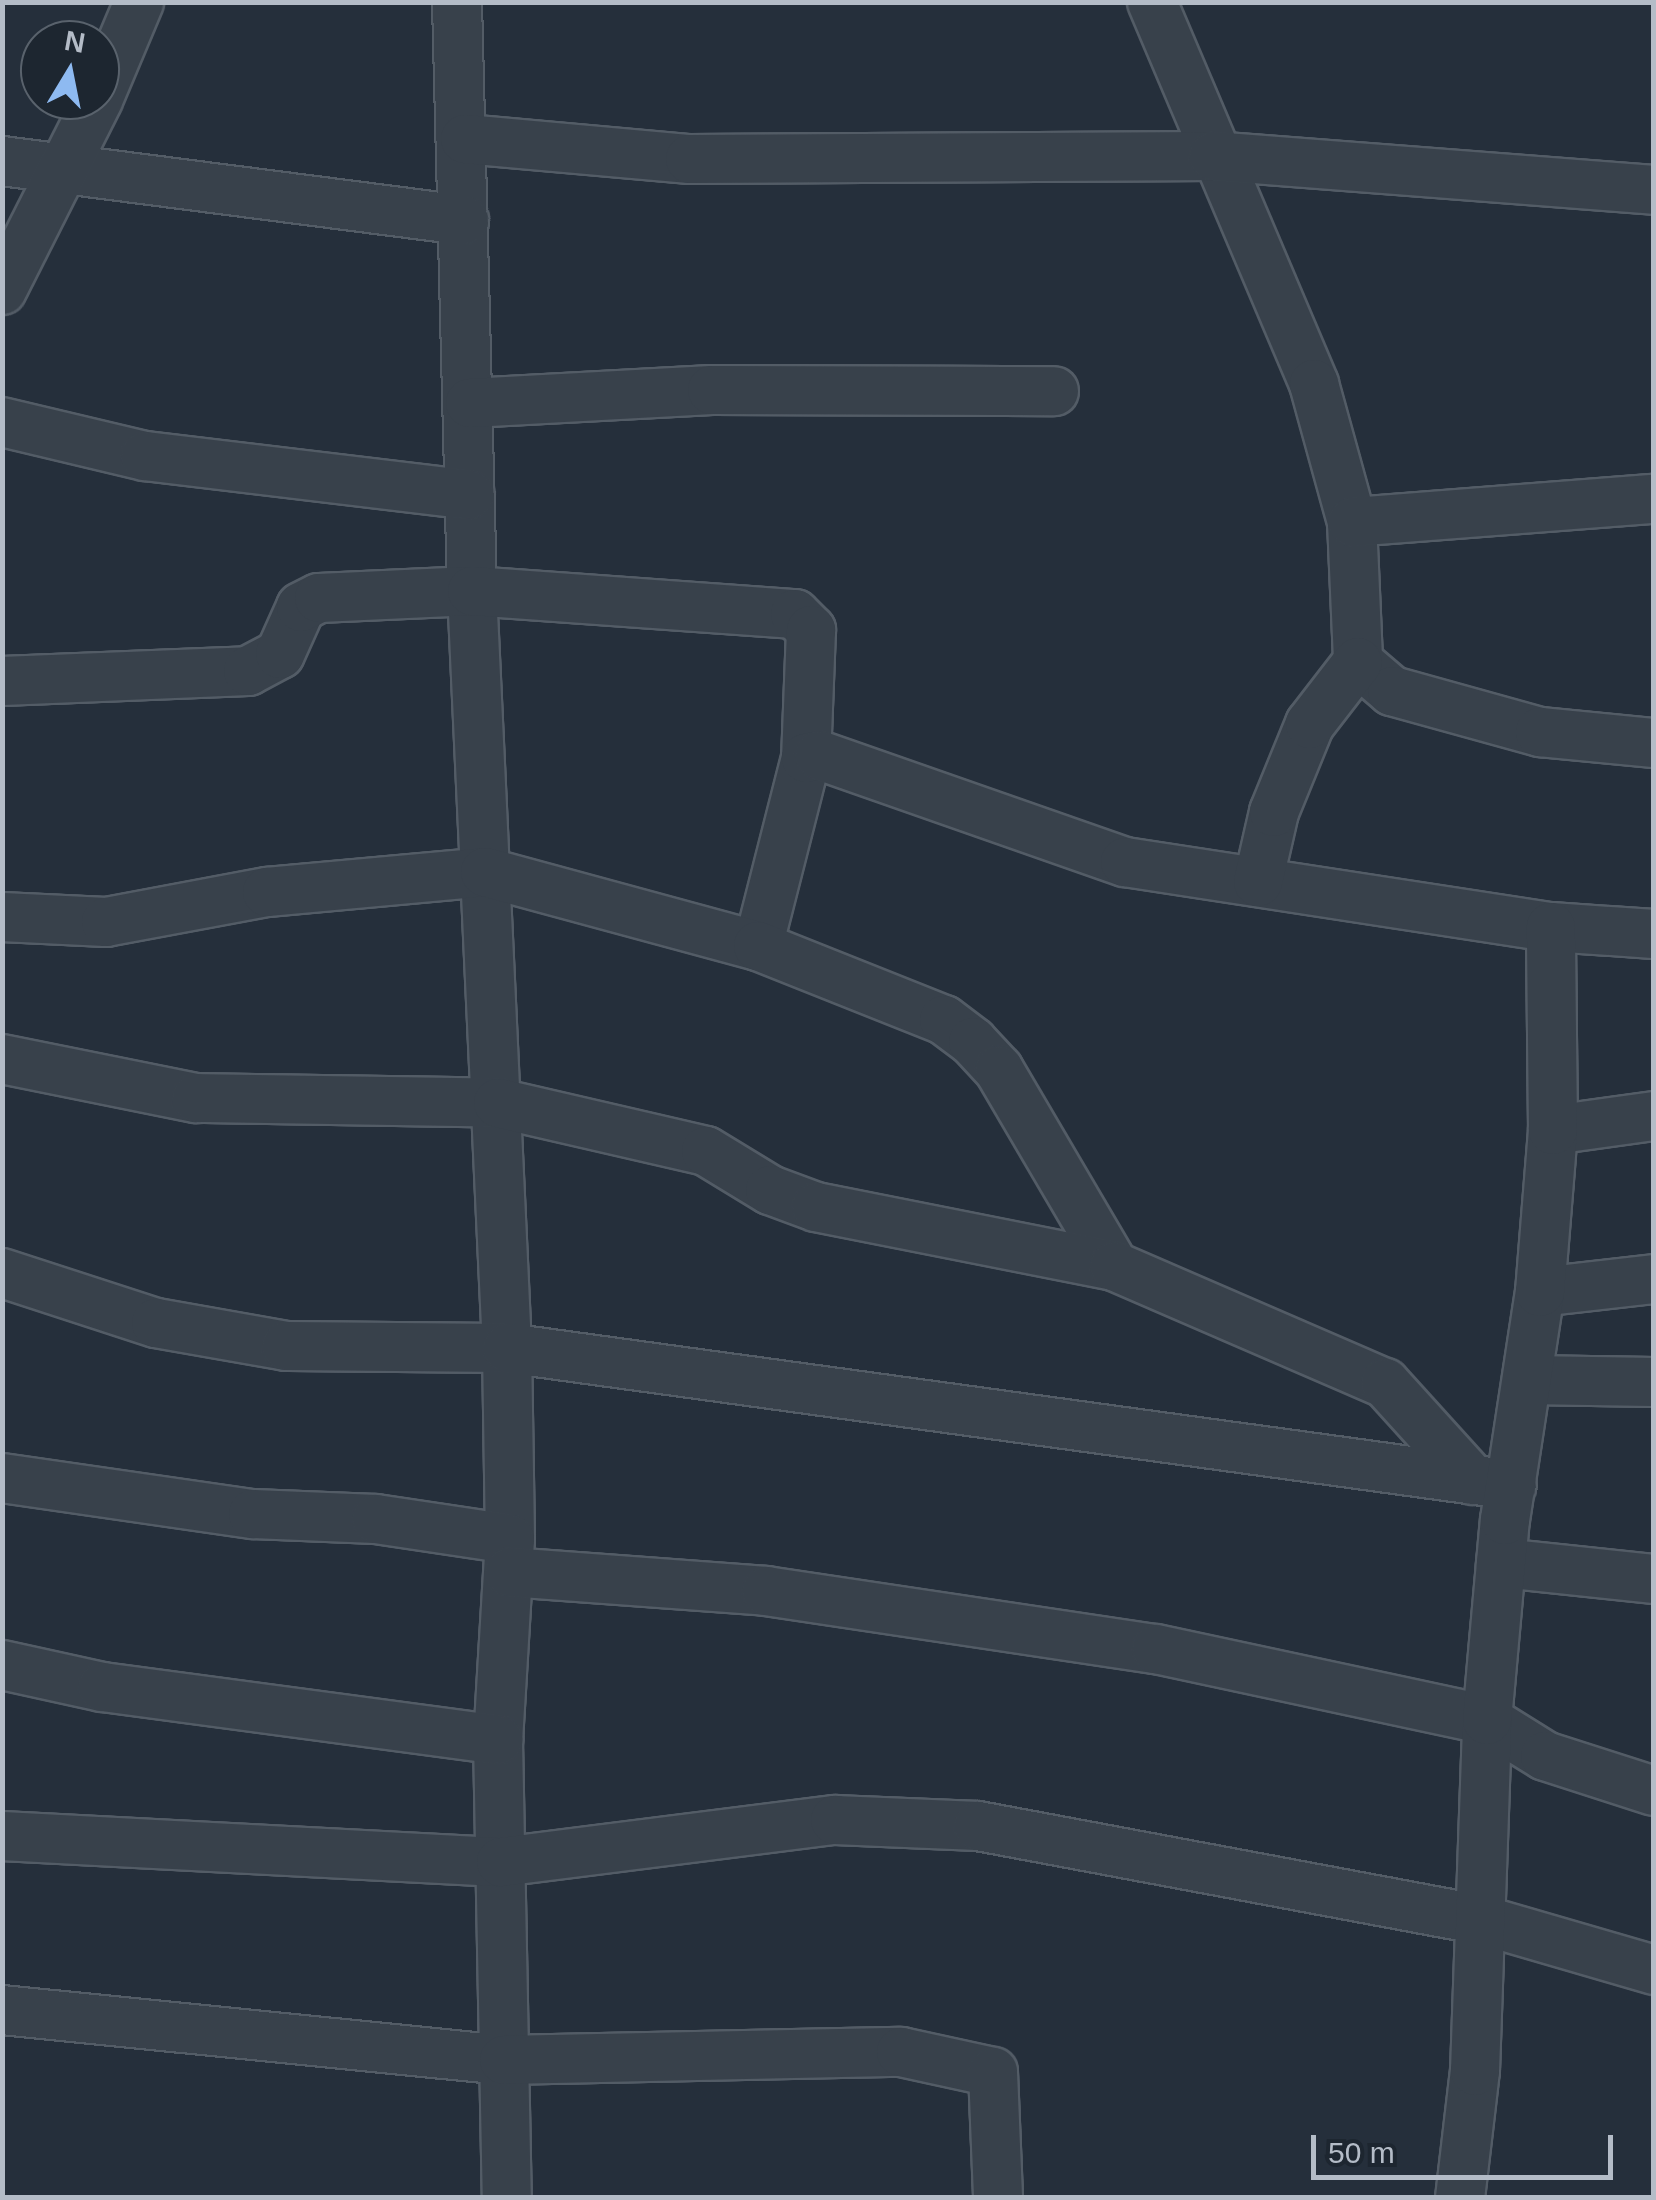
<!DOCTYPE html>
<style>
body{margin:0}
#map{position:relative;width:1656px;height:2200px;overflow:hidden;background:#252f3b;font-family:Arial,sans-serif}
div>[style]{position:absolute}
.roads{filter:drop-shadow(2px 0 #535c66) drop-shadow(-2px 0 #535c66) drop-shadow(0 2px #535c66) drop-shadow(0 -2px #535c66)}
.minor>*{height:48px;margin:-24px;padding:0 24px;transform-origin:24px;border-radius:24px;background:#38414b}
span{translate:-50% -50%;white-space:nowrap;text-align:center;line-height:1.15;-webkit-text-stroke:8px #1d2630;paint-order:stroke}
.frame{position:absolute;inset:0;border:5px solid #b4bcc7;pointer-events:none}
.north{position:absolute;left:20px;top:20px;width:100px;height:100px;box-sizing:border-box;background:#1d2630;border:2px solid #59626c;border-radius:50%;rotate:10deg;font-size:28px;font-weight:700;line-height:40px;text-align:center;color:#b4bcc7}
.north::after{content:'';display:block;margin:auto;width:35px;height:45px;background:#8ebaf1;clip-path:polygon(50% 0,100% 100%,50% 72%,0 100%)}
.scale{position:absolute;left:1311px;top:2135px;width:302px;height:45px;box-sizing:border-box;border:5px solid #b4bcc7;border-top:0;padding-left:12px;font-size:30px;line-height:35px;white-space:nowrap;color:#b4bcc7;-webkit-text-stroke:8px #1d2630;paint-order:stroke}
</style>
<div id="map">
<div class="roads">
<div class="minor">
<div style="left:457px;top:2px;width:589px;rotate:88.54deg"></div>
<div style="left:472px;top:591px;width:758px;rotate:87.35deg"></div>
<div style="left:507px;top:1348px;width:191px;rotate:89.1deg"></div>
<div style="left:510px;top:1539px;width:201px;rotate:93.4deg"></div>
<div style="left:498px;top:1740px;width:458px;rotate:88.9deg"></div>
<div style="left:1152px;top:2px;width:415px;rotate:67deg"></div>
<div style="left:1314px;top:384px;width:143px;rotate:74.6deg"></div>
<div style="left:1352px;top:522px;width:140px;rotate:87.5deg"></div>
<div style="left:1358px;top:662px;width:45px;rotate:40.5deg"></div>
<div style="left:1392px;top:691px;width:154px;rotate:15.5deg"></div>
<div style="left:1540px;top:732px;width:115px;rotate:5.5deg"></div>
<div style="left:100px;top:95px;width:101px;rotate:-67.2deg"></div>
<div style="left:465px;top:139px;width:226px;rotate:5.1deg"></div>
<div style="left:690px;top:159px;width:523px;rotate:-0.33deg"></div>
<div style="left:1213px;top:156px;width:442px;rotate:4.4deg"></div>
<div style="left:2px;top:161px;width:466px;rotate:7.3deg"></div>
<div style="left:2px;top:290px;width:213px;rotate:-63.2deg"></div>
<div style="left:470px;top:403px;width:242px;rotate:-3.1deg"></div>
<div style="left:712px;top:390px;width:342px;rotate:0.2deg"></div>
<div style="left:2px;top:422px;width:147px;rotate:13.4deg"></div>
<div style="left:145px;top:456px;width:327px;rotate:6.8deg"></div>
<div style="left:1352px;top:522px;width:303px;rotate:-4.4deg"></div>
<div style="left:2px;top:681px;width:246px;rotate:-2.3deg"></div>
<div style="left:248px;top:671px;width:36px;rotate:-28deg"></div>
<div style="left:280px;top:654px;width:51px;rotate:-65.9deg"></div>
<div style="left:301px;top:607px;width:20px;rotate:-27deg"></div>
<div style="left:319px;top:598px;width:153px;rotate:-2.6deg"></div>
<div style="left:472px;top:591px;width:324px;rotate:4.1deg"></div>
<div style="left:795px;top:614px;width:23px;rotate:45deg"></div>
<div style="left:811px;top:630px;width:128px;rotate:92.2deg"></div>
<div style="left:806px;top:758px;width:194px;rotate:104.3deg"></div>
<div style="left:806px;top:758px;width:13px;rotate:-13deg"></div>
<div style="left:819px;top:755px;width:324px;rotate:19.3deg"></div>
<div style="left:1125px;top:862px;width:431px;rotate:8.7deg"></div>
<div style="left:1551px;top:927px;width:103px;rotate:3.9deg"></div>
<div style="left:1258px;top:882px;width:72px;rotate:-77.1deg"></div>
<div style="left:1274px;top:812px;width:95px;rotate:-67.8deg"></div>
<div style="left:1310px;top:724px;width:78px;rotate:-52.3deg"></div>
<div style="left:2px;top:917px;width:104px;rotate:2.8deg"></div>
<div style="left:106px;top:922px;width:164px;rotate:-10.6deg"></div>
<div style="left:267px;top:892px;width:219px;rotate:-5.2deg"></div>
<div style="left:485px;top:872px;width:283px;rotate:15.2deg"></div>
<div style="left:758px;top:946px;width:200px;rotate:21.7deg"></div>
<div style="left:944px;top:1020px;width:36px;rotate:37deg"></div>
<div style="left:973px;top:1042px;width:38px;rotate:47deg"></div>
<div style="left:999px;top:1070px;width:227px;rotate:59.6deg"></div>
<div style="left:2px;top:1059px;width:198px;rotate:11.4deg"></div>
<div style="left:196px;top:1098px;width:302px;rotate:0.9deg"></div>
<div style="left:498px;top:1103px;width:213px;rotate:13deg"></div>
<div style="left:706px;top:1151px;width:75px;rotate:31.4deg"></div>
<div style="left:770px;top:1190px;width:49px;rotate:20.3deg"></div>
<div style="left:816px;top:1207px;width:304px;rotate:11.2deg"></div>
<div style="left:1114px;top:1266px;width:295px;rotate:23.4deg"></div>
<div style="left:1385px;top:1383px;width:131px;rotate:47.8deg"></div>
<div style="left:1553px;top:1130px;width:102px;rotate:-7.9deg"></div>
<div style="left:2px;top:1273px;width:162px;rotate:18deg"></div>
<div style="left:156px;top:1323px;width:132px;rotate:10deg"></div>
<div style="left:286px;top:1346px;width:221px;rotate:0.5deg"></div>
<div style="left:507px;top:1348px;width:1014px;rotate:7.76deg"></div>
<div style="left:1540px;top:1292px;width:115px;rotate:-6.5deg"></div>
<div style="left:1528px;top:1380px;width:126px;rotate:0.9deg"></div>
<div style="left:2px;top:1478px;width:254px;rotate:8.2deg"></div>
<div style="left:253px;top:1514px;width:123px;rotate:2.3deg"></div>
<div style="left:376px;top:1519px;width:135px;rotate:8.5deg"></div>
<div style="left:1501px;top:1563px;width:154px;rotate:6deg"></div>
<div style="left:509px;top:1572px;width:258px;rotate:4.2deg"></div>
<div style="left:766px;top:1591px;width:394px;rotate:8.5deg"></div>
<div style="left:1156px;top:1649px;width:339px;rotate:12.1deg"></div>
<div style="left:1487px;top:1720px;width:68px;rotate:31.8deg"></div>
<div style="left:1545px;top:1756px;width:114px;rotate:17.8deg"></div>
<div style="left:2px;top:1665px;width:102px;rotate:12.4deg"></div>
<div style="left:102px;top:1687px;width:400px;rotate:7.6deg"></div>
<div style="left:2px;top:1836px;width:500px;rotate:3deg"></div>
<div style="left:501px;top:1862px;width:337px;rotate:-7.2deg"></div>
<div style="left:835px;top:1820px;width:143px;rotate:2.4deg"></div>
<div style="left:978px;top:1826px;width:513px;rotate:10.56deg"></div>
<div style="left:1482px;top:1920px;width:179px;rotate:16.2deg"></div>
<div style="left:2px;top:2010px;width:504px;rotate:5.69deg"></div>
<div style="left:504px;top:2060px;width:397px;rotate:-1.2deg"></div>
<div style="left:901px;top:2052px;width:94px;rotate:12.3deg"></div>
<div style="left:993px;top:2072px;width:126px;rotate:87.7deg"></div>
<div style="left:1460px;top:2198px;width:128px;rotate:-83.3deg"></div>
<div style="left:1475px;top:2071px;width:351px;rotate:-88deg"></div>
<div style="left:1487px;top:1720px;width:201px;rotate:-84.9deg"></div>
<div style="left:1505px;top:1520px;width:231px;rotate:-81.3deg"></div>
<div style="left:1540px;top:1292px;width:163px;rotate:-85.4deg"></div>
<div style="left:1553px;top:1130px;width:203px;rotate:-90.6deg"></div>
</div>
</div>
<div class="frame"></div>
<div class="north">N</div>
<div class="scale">50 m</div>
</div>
